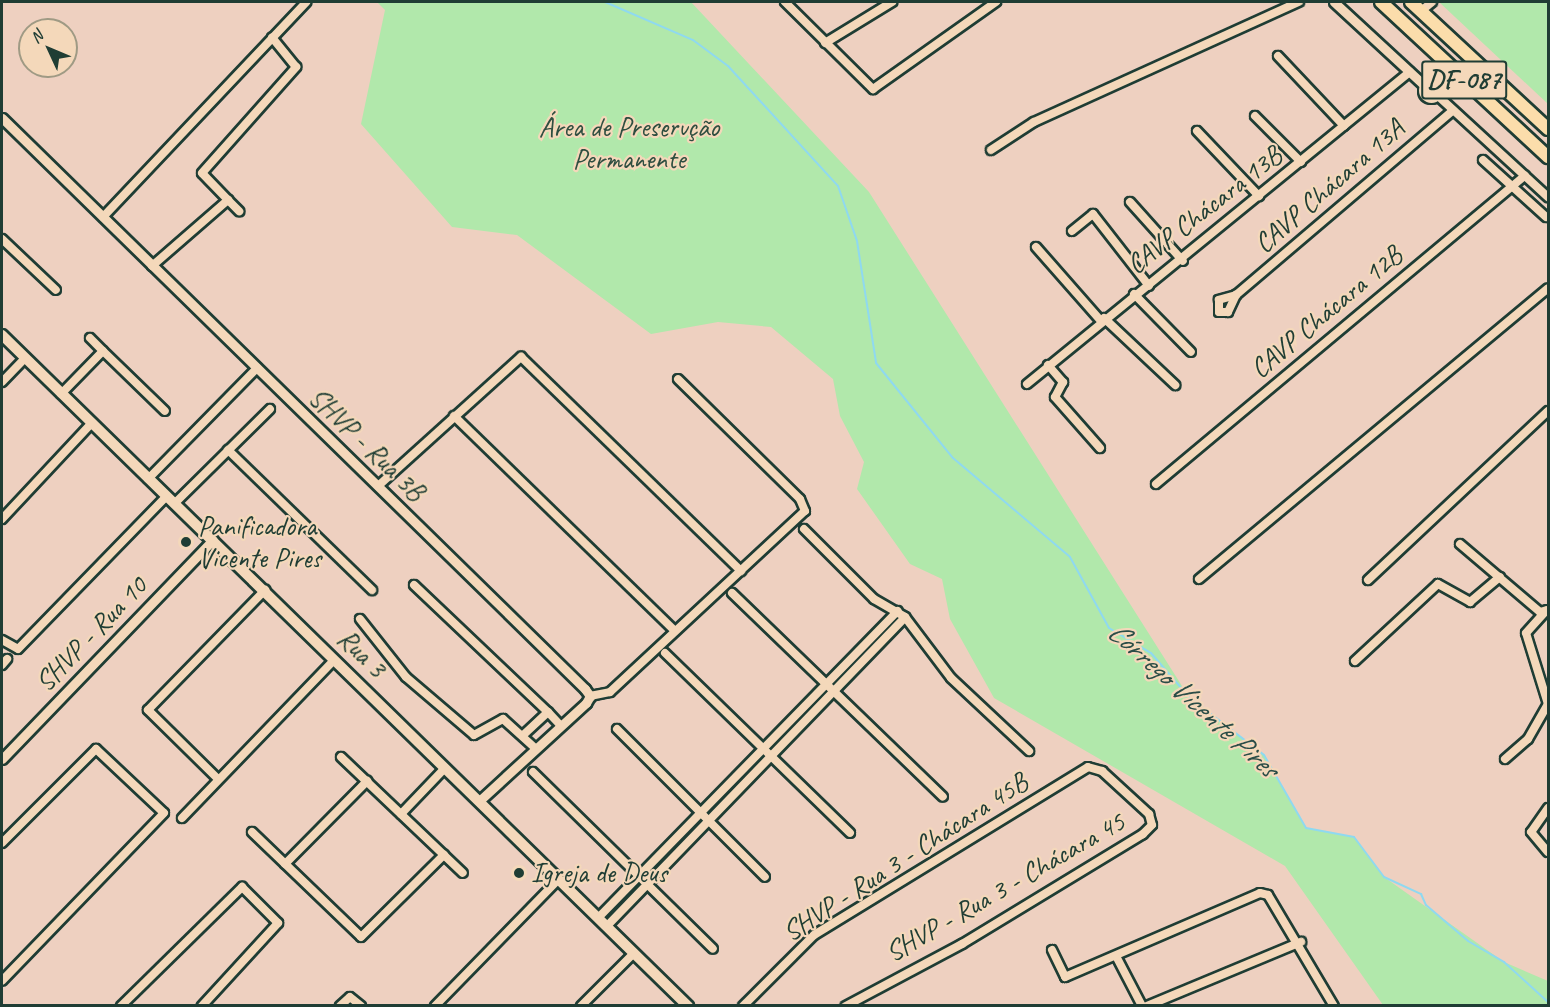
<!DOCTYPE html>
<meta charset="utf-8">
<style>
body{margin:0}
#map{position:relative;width:1550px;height:1007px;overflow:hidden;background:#eed0c0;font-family:Caveat,sans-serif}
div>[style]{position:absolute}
.green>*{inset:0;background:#b1e8ab}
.stream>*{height:2px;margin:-1px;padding:0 1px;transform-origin:1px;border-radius:1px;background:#8fd9f0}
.roads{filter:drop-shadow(2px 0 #1f3d34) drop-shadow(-2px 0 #1f3d34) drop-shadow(0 2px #1f3d34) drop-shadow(0 -2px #1f3d34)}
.minor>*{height:8px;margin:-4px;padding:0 4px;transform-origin:4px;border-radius:4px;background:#f4d8ba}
.tertiary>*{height:9px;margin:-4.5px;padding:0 4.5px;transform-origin:4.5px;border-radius:4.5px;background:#f4d8ba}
.tertiary>.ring{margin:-4.5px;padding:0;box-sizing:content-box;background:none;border:9px solid #f4d8ba;border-radius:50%}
.secondary>*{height:10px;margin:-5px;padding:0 5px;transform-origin:5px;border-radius:5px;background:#f4d8ba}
.primary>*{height:12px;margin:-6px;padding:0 6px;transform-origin:6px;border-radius:6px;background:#fbddab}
.dots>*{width:16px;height:16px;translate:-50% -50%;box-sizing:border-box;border:3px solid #f4d8ba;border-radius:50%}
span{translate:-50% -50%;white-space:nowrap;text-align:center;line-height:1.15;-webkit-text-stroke:4.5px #f4d8ba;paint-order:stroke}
.shield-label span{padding:2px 4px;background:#f4d8ba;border:2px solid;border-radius:4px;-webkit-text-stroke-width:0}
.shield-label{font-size:27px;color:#1f3d34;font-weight:700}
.park-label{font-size:28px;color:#2e4e40}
.street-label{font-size:28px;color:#1f3d34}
.poi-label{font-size:28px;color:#1f3d34}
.left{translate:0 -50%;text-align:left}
.water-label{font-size:30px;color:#2a4d47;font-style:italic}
.frame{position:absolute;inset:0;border:3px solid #1f3d34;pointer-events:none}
.north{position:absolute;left:18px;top:18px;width:60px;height:60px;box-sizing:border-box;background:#f4d8ba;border:2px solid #9f9a84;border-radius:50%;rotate:314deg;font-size:16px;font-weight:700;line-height:24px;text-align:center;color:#1f3d34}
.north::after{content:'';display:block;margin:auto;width:21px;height:27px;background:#1f3d34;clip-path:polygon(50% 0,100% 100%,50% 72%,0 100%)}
</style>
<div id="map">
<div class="green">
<div style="clip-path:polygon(377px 2px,691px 2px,869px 192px,1189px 697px,1264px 755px,1306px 828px,1354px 837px,1384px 877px,1504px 962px,1548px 981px,1548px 1005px,1383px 1005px,1285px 866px,994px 698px,950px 619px,942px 579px,910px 564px,857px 489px,864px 462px,840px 416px,833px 379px,771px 327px,718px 322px,651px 334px,517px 235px,452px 227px,361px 124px,385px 10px)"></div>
<div style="clip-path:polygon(1439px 2px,1548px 2px,1548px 104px)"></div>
</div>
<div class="stream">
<div style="left:605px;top:2px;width:96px;rotate:23.4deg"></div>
<div style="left:693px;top:40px;width:44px;rotate:36.6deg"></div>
<div style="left:728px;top:66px;width:163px;rotate:47.5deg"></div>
<div style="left:838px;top:186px;width:58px;rotate:70.9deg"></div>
<div style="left:857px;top:241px;width:123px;rotate:81.1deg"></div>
<div style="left:876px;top:363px;width:122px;rotate:51deg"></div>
<div style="left:953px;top:458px;width:153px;rotate:40.2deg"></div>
<div style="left:1070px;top:557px;width:81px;rotate:61.2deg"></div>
<div style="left:1109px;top:628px;width:49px;rotate:30.8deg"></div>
<div style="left:1151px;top:653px;width:58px;rotate:49.2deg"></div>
<div style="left:1189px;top:697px;width:95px;rotate:37.7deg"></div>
<div style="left:1264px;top:755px;width:84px;rotate:60.1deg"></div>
<div style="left:1306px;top:828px;width:49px;rotate:10.6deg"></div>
<div style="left:1354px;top:837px;width:50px;rotate:53.1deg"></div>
<div style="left:1384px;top:877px;width:41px;rotate:24.7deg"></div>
<div style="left:1421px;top:894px;width:12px;rotate:66deg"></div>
<div style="left:1426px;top:905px;width:55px;rotate:40.6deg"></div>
<div style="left:1468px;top:941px;width:42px;rotate:30.3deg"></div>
<div style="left:1504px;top:962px;width:59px;rotate:42.3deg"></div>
</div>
<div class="roads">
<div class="minor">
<div style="left:785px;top:2px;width:124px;rotate:44.7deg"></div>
<div style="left:873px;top:89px;width:151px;rotate:-35.3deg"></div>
<div style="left:1421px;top:11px;width:14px;rotate:-39deg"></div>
<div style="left:825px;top:43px;width:79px;rotate:-31.5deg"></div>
<div style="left:1278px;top:56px;width:96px;rotate:46.7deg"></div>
<div style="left:1437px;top:95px;width:151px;rotate:42.6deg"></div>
<div style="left:1255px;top:116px;width:65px;rotate:45deg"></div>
<div style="left:1197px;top:131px;width:90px;rotate:46.4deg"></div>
<div style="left:991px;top:150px;width:51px;rotate:-33.1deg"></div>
<div style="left:1034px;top:122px;width:291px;rotate:-24.4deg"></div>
<div style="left:1483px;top:160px;width:85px;rotate:42.1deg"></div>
<div style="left:228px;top:200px;width:16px;rotate:45deg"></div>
<div style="left:1130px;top:202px;width:79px;rotate:48.1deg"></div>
<div style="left:103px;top:217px;width:296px;rotate:-46.6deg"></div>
<div style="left:1072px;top:231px;width:27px;rotate:-39deg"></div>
<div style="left:1093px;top:214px;width:91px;rotate:52.1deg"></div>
<div style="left:2px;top:239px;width:74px;rotate:43.4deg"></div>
<div style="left:1036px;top:247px;width:98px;rotate:48.7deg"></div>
<div style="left:152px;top:266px;width:101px;rotate:-41deg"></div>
<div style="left:228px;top:200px;width:37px;rotate:-134deg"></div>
<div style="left:202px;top:173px;width:142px;rotate:-48.4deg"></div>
<div style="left:296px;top:67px;width:38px;rotate:-129deg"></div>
<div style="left:1134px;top:294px;width:81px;rotate:45.5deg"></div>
<div style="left:1236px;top:295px;width:18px;rotate:164deg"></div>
<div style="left:1219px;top:300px;width:12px;rotate:90deg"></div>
<div style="left:1219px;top:312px;width:9px"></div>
<div style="left:1228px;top:312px;width:19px;rotate:-65deg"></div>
<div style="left:1236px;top:295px;width:284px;rotate:-40.4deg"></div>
<div style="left:1104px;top:318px;width:98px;rotate:43.3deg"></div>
<div style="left:90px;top:338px;width:18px;rotate:45deg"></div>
<div style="left:1048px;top:365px;width:23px;rotate:49deg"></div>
<div style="left:1063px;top:382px;width:17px;rotate:118deg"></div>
<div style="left:1055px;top:397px;width:68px;rotate:48.6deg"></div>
<div style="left:2px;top:382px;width:33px;rotate:-46deg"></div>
<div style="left:1027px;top:384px;width:494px;rotate:-39.2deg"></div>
<div style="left:61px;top:394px;width:60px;rotate:-45.7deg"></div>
<div style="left:103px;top:351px;width:86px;rotate:44.1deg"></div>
<div style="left:454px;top:416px;width:308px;rotate:44.2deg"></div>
<div style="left:228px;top:450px;width:201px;rotate:44.2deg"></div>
<div style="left:148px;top:479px;width:156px;rotate:-45.5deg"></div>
<div style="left:1156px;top:484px;width:481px;rotate:-39.9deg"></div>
<div style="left:378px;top:486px;width:193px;rotate:-42.1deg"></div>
<div style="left:521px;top:357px;width:307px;rotate:44.2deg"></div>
<div style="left:174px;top:504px;width:135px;rotate:-44.7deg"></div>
<div style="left:2px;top:519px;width:130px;rotate:-46.9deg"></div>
<div style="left:804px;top:529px;width:99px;rotate:45deg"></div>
<div style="left:874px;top:599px;width:36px;rotate:30deg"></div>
<div style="left:905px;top:617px;width:76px;rotate:53deg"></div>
<div style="left:951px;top:678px;width:107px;rotate:43.1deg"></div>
<div style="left:1460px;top:544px;width:105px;rotate:40.4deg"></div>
<div style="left:1540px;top:612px;width:7px;rotate:-16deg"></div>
<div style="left:1199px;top:579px;width:454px;rotate:-39.8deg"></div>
<div style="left:1368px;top:580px;width:247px;rotate:-43.2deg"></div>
<div style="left:414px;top:585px;width:185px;rotate:43.5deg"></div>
<div style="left:548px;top:712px;width:34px;rotate:137deg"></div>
<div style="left:732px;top:593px;width:293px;rotate:44deg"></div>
<div style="left:360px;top:619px;width:74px;rotate:51.6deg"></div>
<div style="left:406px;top:677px;width:89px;rotate:40.5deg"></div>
<div style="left:474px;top:735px;width:33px;rotate:-29deg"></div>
<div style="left:503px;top:719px;width:43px;rotate:42.2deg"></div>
<div style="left:2px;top:640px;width:18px;rotate:29deg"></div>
<div style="left:18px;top:649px;width:212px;rotate:-45.8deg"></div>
<div style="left:665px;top:653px;width:258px;rotate:44.2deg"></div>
<div style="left:1355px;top:661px;width:113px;rotate:-42.9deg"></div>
<div style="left:1438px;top:584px;width:37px;rotate:29deg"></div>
<div style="left:1470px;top:602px;width:39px;rotate:-40deg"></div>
<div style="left:2px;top:665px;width:8px;rotate:-50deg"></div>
<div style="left:590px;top:696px;width:20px;rotate:-11deg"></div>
<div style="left:610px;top:692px;width:266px;rotate:-42.9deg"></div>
<div style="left:805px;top:511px;width:13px;rotate:-113deg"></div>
<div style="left:800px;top:499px;width:171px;rotate:-135.5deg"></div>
<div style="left:548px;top:712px;width:19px;rotate:47deg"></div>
<div style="left:617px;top:729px;width:209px;rotate:45deg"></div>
<div style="left:341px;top:757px;width:168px;rotate:43.6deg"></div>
<div style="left:1505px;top:759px;width:30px;rotate:-41deg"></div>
<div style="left:1528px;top:739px;width:40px;rotate:-60.3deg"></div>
<div style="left:1548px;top:704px;width:74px;rotate:-107.2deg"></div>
<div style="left:1526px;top:633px;width:30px;rotate:-48deg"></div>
<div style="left:533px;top:772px;width:252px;rotate:44.5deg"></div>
<div style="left:217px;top:778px;width:97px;rotate:-135.4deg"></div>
<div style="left:148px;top:710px;width:168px;rotate:-45.7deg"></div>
<div style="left:1548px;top:808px;width:29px;rotate:125deg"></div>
<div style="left:1531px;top:832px;width:26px;rotate:50deg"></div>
<div style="left:401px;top:814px;width:64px;rotate:-46.3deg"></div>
<div style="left:182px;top:818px;width:219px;rotate:-46.1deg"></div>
<div style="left:252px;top:832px;width:151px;rotate:43.9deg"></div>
<div style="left:361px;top:937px;width:117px;rotate:-44.7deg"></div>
<div style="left:2px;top:843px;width:133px;rotate:-45deg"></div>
<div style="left:96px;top:749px;width:93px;rotate:43.3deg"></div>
<div style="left:164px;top:813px;width:233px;rotate:134deg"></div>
<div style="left:285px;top:864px;width:117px;rotate:-45.3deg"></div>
<div style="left:598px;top:918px;width:429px;rotate:-45.7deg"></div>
<div style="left:607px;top:926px;width:429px;rotate:-46deg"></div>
<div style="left:1052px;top:950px;width:30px;rotate:64deg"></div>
<div style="left:1065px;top:977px;width:212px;rotate:-23.3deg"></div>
<div style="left:1260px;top:893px;width:8px;rotate:14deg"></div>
<div style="left:1268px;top:895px;width:129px;rotate:59.3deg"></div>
<div style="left:1116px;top:956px;width:56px;rotate:62.5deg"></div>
<div style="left:121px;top:1006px;width:170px;rotate:-44.5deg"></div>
<div style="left:242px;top:887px;width:51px;rotate:45deg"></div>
<div style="left:278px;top:923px;width:113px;rotate:132.5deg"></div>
<div style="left:340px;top:1006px;width:13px;rotate:-42deg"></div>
<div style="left:350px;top:997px;width:14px;rotate:39deg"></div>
<div style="left:435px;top:1006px;width:176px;rotate:-45.7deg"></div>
<div style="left:581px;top:1006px;width:75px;rotate:-45deg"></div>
<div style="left:743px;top:1006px;width:100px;rotate:-45deg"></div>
<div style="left:814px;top:935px;width:321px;rotate:-31.5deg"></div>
<div style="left:1088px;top:767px;width:15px;rotate:16deg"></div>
<div style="left:1102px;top:771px;width:64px;rotate:42.5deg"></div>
<div style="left:1149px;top:814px;width:11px;rotate:75deg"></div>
<div style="left:1152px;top:825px;width:13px;rotate:135deg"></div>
<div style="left:1143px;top:834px;width:212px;rotate:148.7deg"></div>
<div style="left:962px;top:944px;width:132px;rotate:151.9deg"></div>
<div style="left:1147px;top:1006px;width:167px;rotate:-22.6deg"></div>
</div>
<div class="tertiary">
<div style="left:1334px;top:2px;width:122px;rotate:42.7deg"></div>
<div class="ring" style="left:1423px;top:82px;width:7px;height:7px"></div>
<div style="left:1436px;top:85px;width:23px;rotate:-45deg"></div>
<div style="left:2px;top:118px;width:816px;rotate:44.4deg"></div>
<div style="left:585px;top:689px;width:9px;rotate:54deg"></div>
<div style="left:590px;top:696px;width:8px;rotate:120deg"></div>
<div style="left:586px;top:703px;width:145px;rotate:137.5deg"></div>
<div style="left:2px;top:759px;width:304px;rotate:-46.1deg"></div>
</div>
<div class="secondary">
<div style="left:2px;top:335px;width:960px;rotate:44.37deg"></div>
</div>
<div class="primary">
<div style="left:1381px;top:2px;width:228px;rotate:42.9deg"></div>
<div style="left:1411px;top:2px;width:187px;rotate:42.8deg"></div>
</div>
</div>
<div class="dots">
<div style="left:186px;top:542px;background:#1f3d34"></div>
<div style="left:519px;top:873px;background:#1f3d34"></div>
</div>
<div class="shield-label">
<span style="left:1464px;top:80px">DF-087</span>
</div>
<div class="park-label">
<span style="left:629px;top:143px">Área de Preservção<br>Permanente</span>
</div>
<div class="street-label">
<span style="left:1329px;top:186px;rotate:-41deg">CAVP Chácara 13A</span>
<span style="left:1204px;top:210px;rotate:-38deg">CAVP Chácara 13B</span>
<span style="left:1326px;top:312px;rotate:-40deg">CAVP Chácara 12B</span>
<span style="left:367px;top:444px;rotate:44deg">SHVP - Rua 3B</span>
<span style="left:91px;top:634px;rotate:-46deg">SHVP - Rua 10</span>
<span style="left:362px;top:653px;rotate:44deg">Rua 3</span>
<span style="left:905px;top:857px;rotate:-33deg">SHVP - Rua 3 - Chácara 45B</span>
<span style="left:1005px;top:887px;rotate:-30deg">SHVP - Rua 3 - Chácara 45</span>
</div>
<div class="poi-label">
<span class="left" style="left:198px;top:542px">Panificadora<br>Vicente Pires</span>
<span class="left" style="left:531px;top:873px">Igreja de Deus</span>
</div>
<div class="water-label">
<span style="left:1193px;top:699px;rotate:42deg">Córrego Vicente Pires</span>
</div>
<div class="frame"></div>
<div class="north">N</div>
</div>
